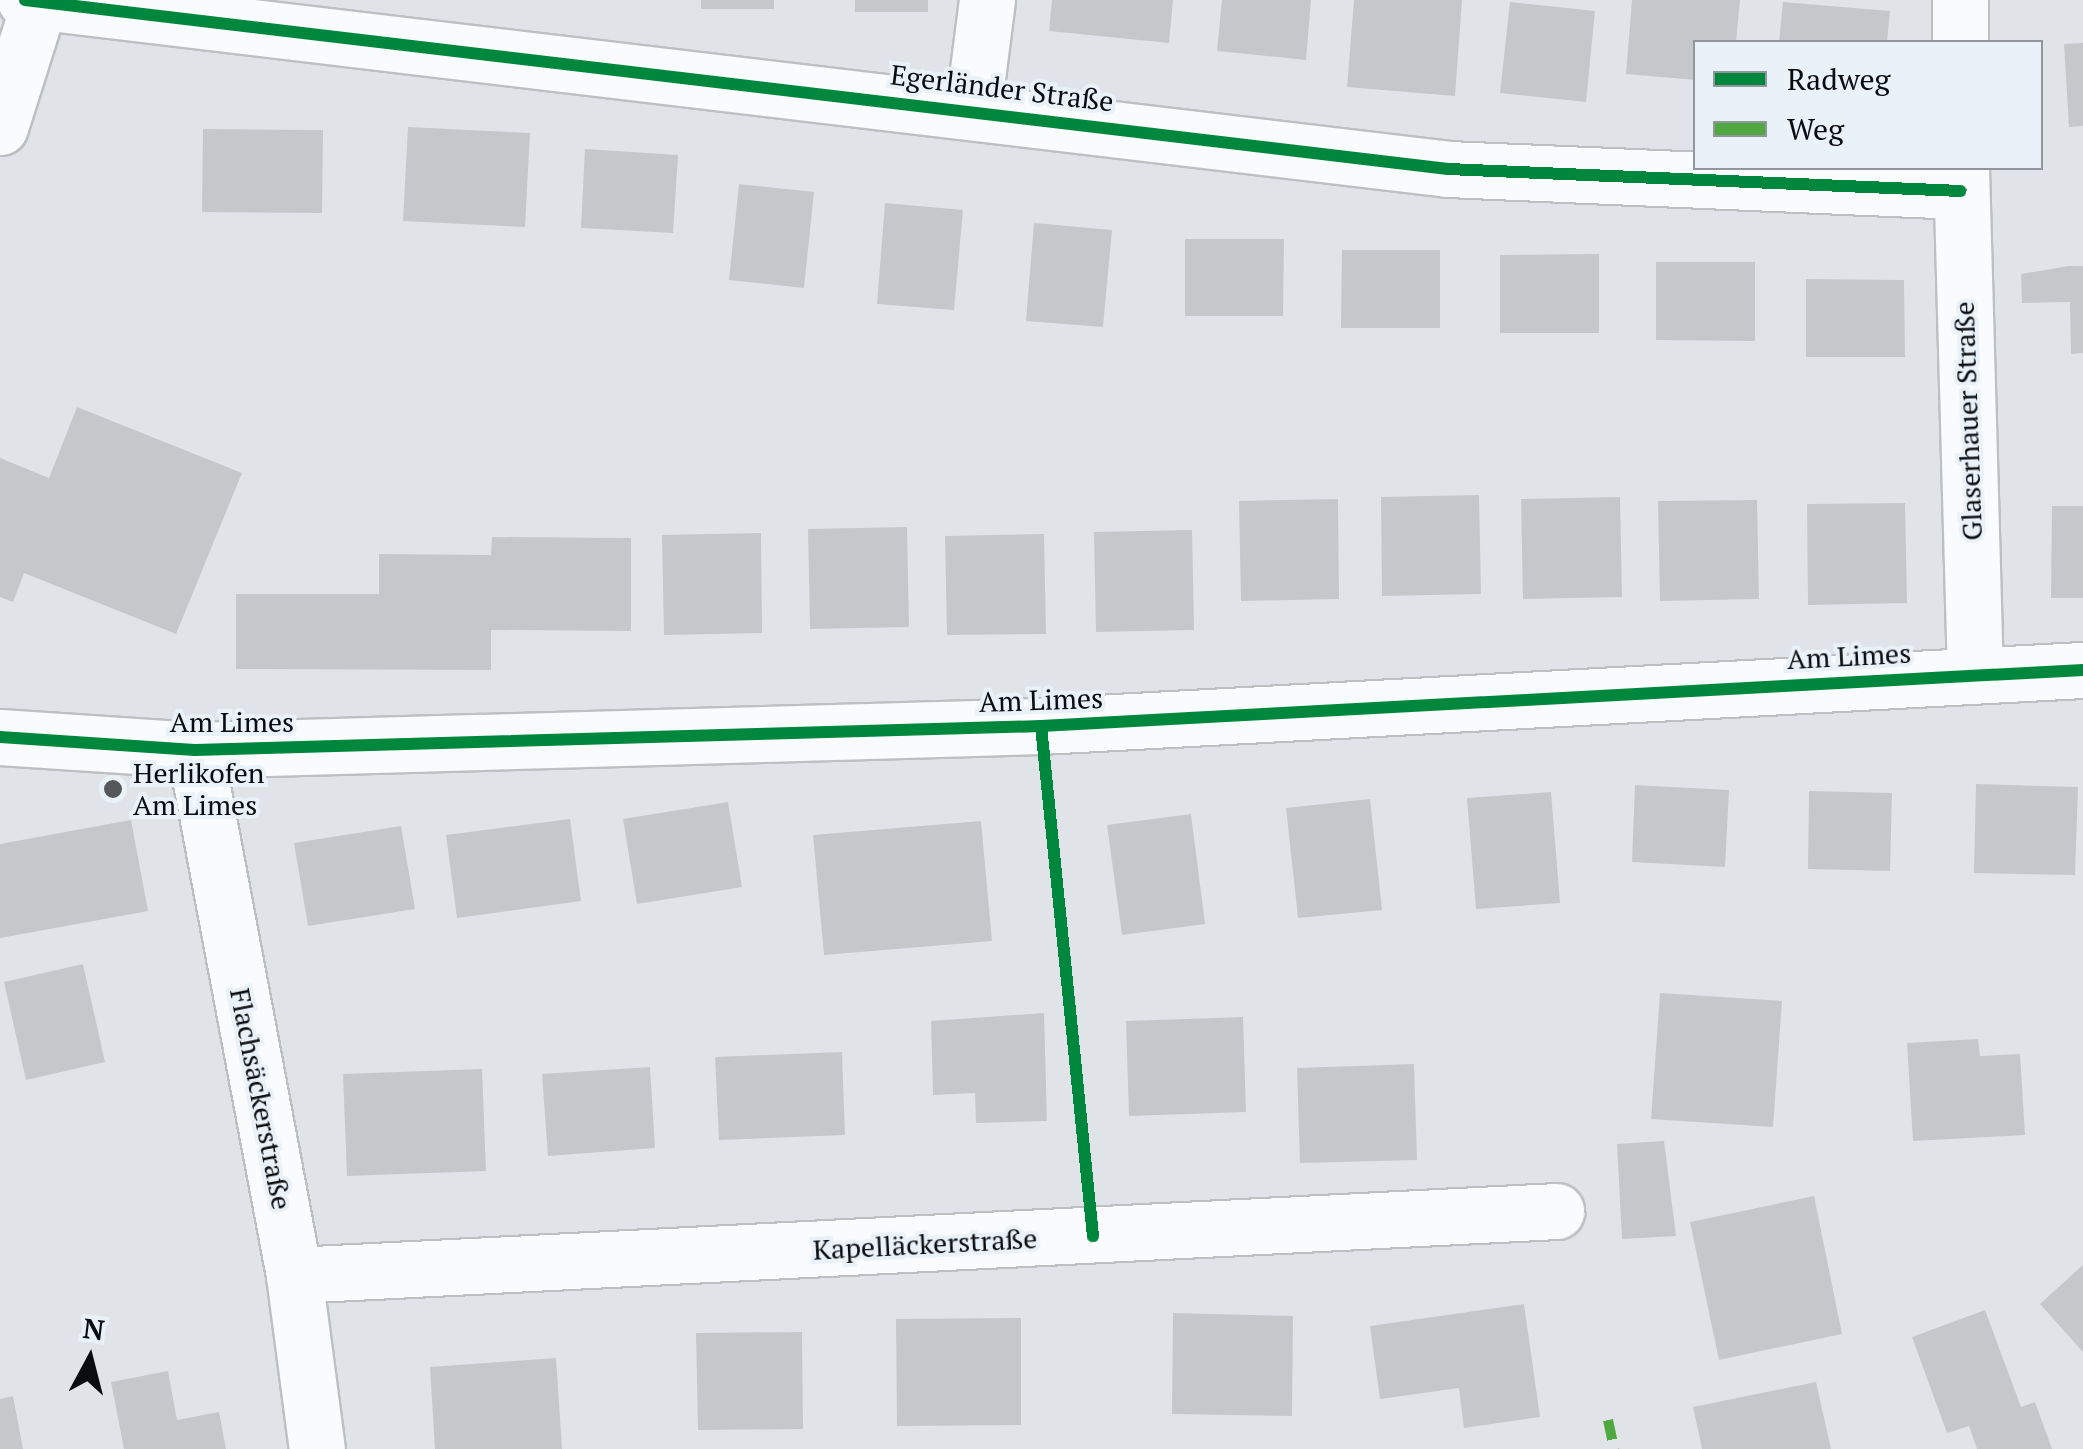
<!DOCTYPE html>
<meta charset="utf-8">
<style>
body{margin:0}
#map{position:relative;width:2083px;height:1449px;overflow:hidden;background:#e0e4e8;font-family:"PT Serif",serif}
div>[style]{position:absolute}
.building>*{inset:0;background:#c5c8cb}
.roads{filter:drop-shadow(2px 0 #bcc0c3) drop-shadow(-2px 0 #bcc0c3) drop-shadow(0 2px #bcc0c3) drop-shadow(0 -2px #bcc0c3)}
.minor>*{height:55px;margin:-27.5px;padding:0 27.5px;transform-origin:27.5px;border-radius:27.5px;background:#fafbfc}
.major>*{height:55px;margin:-27.5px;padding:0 27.5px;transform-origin:27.5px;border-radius:27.5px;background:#fafbfc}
.quiet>*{height:10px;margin-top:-5px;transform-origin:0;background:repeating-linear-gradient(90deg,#50a841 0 20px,transparent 0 30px)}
.cycleway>*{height:12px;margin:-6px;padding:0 6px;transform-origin:6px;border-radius:6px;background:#00873e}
.dots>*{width:28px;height:28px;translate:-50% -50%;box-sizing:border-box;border:5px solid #eaf2f9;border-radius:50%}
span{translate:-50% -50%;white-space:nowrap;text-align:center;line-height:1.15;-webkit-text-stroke:8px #eaf2f9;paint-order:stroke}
.street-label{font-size:28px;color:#0a0d0f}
.poi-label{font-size:28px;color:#0a0d0f}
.left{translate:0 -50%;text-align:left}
.legend{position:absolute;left:1693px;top:40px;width:350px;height:130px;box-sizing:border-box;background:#eaf2f9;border:2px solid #90969b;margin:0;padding:12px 18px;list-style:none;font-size:30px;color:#0a0d0f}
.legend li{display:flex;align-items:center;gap:20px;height:50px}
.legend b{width:50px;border:2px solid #90969b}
.north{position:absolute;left:40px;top:1309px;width:100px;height:100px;-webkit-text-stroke:8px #eaf2f9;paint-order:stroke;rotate:7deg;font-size:28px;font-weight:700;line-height:40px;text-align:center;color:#0a0d0f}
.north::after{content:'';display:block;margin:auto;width:35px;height:45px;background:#0a0d0f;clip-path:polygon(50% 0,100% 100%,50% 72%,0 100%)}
</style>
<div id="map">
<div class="building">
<div style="clip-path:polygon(701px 0,774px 0,774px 9px,701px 9px)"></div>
<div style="clip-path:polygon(855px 0,928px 0,928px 12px,855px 12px)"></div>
<div style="clip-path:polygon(1052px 0,1173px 0,1169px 43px,1049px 31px)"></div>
<div style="clip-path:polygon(1222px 0,1311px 0,1306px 60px,1217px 51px)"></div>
<div style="clip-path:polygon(1354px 0,1462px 0,1455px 96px,1347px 87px)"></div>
<div style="clip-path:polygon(1632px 0,1740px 0,1736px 42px,1696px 42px,1696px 80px,1626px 74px)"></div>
<div style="clip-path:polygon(1510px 2px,1595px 11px,1586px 102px,1500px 93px)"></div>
<div style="clip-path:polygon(1783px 2px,1890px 11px,1887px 42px,1779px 42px)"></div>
<div style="clip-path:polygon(2083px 43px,2083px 126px,2069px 127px,2064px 44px)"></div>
<div style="clip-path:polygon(408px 127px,530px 133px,525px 227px,403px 221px)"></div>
<div style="clip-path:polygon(203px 129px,323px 130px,322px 213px,202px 212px)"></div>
<div style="clip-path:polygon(585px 149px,678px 155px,673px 233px,581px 228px)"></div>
<div style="clip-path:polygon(739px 184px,814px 192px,804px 288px,729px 280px)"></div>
<div style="clip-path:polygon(885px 203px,963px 210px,954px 310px,877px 304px)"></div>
<div style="clip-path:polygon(1034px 223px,1112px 230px,1103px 327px,1026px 321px)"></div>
<div style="clip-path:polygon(1185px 239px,1284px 239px,1283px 316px,1185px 316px)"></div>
<div style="clip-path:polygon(1342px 250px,1440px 250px,1440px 328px,1341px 328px)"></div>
<div style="clip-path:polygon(1599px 254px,1599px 333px,1500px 333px,1500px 255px)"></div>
<div style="clip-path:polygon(1656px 262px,1755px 262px,1755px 341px,1656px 340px)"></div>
<div style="clip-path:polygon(2069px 266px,2083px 266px,2083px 353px,2071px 354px,2070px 302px,2022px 303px,2021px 274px)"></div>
<div style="clip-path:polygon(1806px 279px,1904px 280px,1905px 357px,1806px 357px)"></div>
<div style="clip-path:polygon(77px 407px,242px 473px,176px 634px,24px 573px,13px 602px,0 597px,0 458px,49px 478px)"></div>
<div style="clip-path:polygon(1479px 495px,1481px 594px,1382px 596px,1381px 497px)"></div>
<div style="clip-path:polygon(1620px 497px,1622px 597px,1523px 599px,1521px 499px)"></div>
<div style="clip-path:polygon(1338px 499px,1339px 599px,1241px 601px,1239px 501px)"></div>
<div style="clip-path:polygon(1757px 500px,1759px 599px,1660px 601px,1658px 501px)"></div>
<div style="clip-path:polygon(1905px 503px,1907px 603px,1808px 605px,1807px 504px)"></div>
<div style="clip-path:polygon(2052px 506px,2083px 506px,2083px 598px,2051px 598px)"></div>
<div style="clip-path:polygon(907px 527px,909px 627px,810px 629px,808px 529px)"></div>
<div style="clip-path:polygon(1192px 530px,1194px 630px,1096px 632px,1094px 532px)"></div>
<div style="clip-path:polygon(761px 533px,762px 633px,664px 635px,662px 535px)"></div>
<div style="clip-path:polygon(1044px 534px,1046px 634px,947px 635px,945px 536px)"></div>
<div style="clip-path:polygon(492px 537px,631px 538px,631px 631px,491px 630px,491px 670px,236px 669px,236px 594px,379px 594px,379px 554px,491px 555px)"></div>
<div style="clip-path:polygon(1976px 784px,2078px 787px,2075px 875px,1974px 873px)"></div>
<div style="clip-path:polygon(1635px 785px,1729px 790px,1725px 867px,1632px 862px)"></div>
<div style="clip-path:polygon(1809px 791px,1892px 793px,1890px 871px,1808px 869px)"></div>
<div style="clip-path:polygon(1551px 792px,1560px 903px,1476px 909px,1467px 798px)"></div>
<div style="clip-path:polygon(1370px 799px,1382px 910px,1298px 918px,1286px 808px)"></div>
<div style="clip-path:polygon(728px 802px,742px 887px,637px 904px,623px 819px)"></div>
<div style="clip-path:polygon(1191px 814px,1205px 924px,1122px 935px,1107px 825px)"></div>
<div style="clip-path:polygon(570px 819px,581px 901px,457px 918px,446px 835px)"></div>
<div style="clip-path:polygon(131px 820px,148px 911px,0 938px,0 844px)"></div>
<div style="clip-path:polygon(981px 821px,992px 941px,824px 955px,813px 835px)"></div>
<div style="clip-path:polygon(401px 826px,415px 909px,308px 926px,294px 843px)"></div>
<div style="clip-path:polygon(83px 964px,105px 1062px,26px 1080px,4px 982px)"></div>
<div style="clip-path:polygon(1660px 993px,1782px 1001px,1773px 1127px,1651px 1119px)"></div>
<div style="clip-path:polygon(1044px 1013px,1047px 1121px,976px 1123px,975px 1093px,933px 1095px,931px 1021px)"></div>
<div style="clip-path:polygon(1243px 1017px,1246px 1112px,1129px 1116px,1126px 1021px)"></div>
<div style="clip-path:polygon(1978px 1039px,1980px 1056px,2020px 1054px,2025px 1135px,1913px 1141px,1907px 1043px)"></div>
<div style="clip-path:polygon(842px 1052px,845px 1135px,719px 1140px,715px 1057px)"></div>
<div style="clip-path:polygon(1414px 1064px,1417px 1160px,1300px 1163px,1297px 1068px)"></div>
<div style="clip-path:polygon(650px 1067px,655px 1148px,548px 1156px,542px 1074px)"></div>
<div style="clip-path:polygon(482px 1069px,486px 1171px,347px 1176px,343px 1074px)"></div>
<div style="clip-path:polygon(1664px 1141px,1676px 1236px,1622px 1239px,1617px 1144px)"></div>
<div style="clip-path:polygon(1814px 1196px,1842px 1334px,1719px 1360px,1690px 1222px)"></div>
<div style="clip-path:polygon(2083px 1265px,2083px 1352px,2040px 1304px)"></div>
<div style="clip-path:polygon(1524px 1304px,1540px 1417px,1464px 1428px,1459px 1388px,1380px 1399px,1370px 1326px)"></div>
<div style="clip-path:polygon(1985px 1310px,2021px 1407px,2035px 1402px,2052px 1449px,1977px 1449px,1969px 1426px,1947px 1433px,1912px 1337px)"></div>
<div style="clip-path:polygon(1173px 1313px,1293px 1316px,1292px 1416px,1172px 1414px)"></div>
<div style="clip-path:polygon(1021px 1318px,1021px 1425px,897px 1426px,896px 1319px)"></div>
<div style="clip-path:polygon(802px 1332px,803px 1429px,698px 1430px,696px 1333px)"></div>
<div style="clip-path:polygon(556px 1358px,562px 1449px,435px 1449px,430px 1367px)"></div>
<div style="clip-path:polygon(168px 1371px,177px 1420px,219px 1412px,226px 1449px,124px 1449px,111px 1382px)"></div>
<div style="clip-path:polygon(1816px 1382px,1831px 1449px,1702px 1449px,1693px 1407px)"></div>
<div style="clip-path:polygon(13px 1396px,23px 1449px,0 1449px,0 1399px)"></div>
</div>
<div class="roads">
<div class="minor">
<div style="left:25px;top:0;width:1433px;rotate:6.77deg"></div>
<div style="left:1448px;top:169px;width:513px;rotate:2.46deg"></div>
<div style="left:1960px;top:0;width:42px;rotate:90deg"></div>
<div style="left:973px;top:109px;width:110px;rotate:-82.7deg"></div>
<div style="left:1961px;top:168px;width:506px;rotate:88.42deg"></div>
<div style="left:0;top:737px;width:195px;rotate:3.8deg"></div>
<div style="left:195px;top:750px;width:846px;rotate:-1.62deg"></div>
<div style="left:1041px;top:726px;width:1044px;rotate:-3.08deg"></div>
<div style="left:195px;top:750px;width:534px;rotate:79.32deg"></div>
<div style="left:294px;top:1275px;width:176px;rotate:82.5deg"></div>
<div style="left:294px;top:1275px;width:1264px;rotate:-2.9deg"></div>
</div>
<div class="major">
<div style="left:0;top:127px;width:133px;rotate:-72.5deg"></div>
</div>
</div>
<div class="quiet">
<div style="left:1608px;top:1420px;width:30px;rotate:78deg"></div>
</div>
<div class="cycleway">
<div style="left:25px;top:0;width:1433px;rotate:6.77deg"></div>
<div style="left:1448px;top:169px;width:513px;rotate:2.46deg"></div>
<div style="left:1041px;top:726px;width:513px;rotate:84.18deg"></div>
<div style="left:0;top:737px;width:195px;rotate:3.8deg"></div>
<div style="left:195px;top:750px;width:846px;rotate:-1.62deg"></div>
<div style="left:1041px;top:726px;width:1044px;rotate:-3.08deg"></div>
</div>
<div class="dots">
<div style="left:113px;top:789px;background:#55585b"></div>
</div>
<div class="street-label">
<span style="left:1002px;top:88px;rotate:7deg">Egerländer Straße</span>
<span style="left:1968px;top:421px;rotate:-92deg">Glaserhauer Straße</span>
<span style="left:1849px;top:656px;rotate:-3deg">Am Limes</span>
<span style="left:1041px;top:700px;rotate:-2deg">Am Limes</span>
<span style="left:232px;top:722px">Am Limes</span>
<span style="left:261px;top:1099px;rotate:79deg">Flachsäckerstraße</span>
<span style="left:925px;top:1244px;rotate:-3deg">Kapelläckerstraße</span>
</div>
<div class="poi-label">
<span class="left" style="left:133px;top:789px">Herlikofen<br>Am Limes</span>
</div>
<ul class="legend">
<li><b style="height:12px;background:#00873e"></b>Radweg</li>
<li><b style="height:12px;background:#50a841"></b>Weg</li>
</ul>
<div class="north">N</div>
</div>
